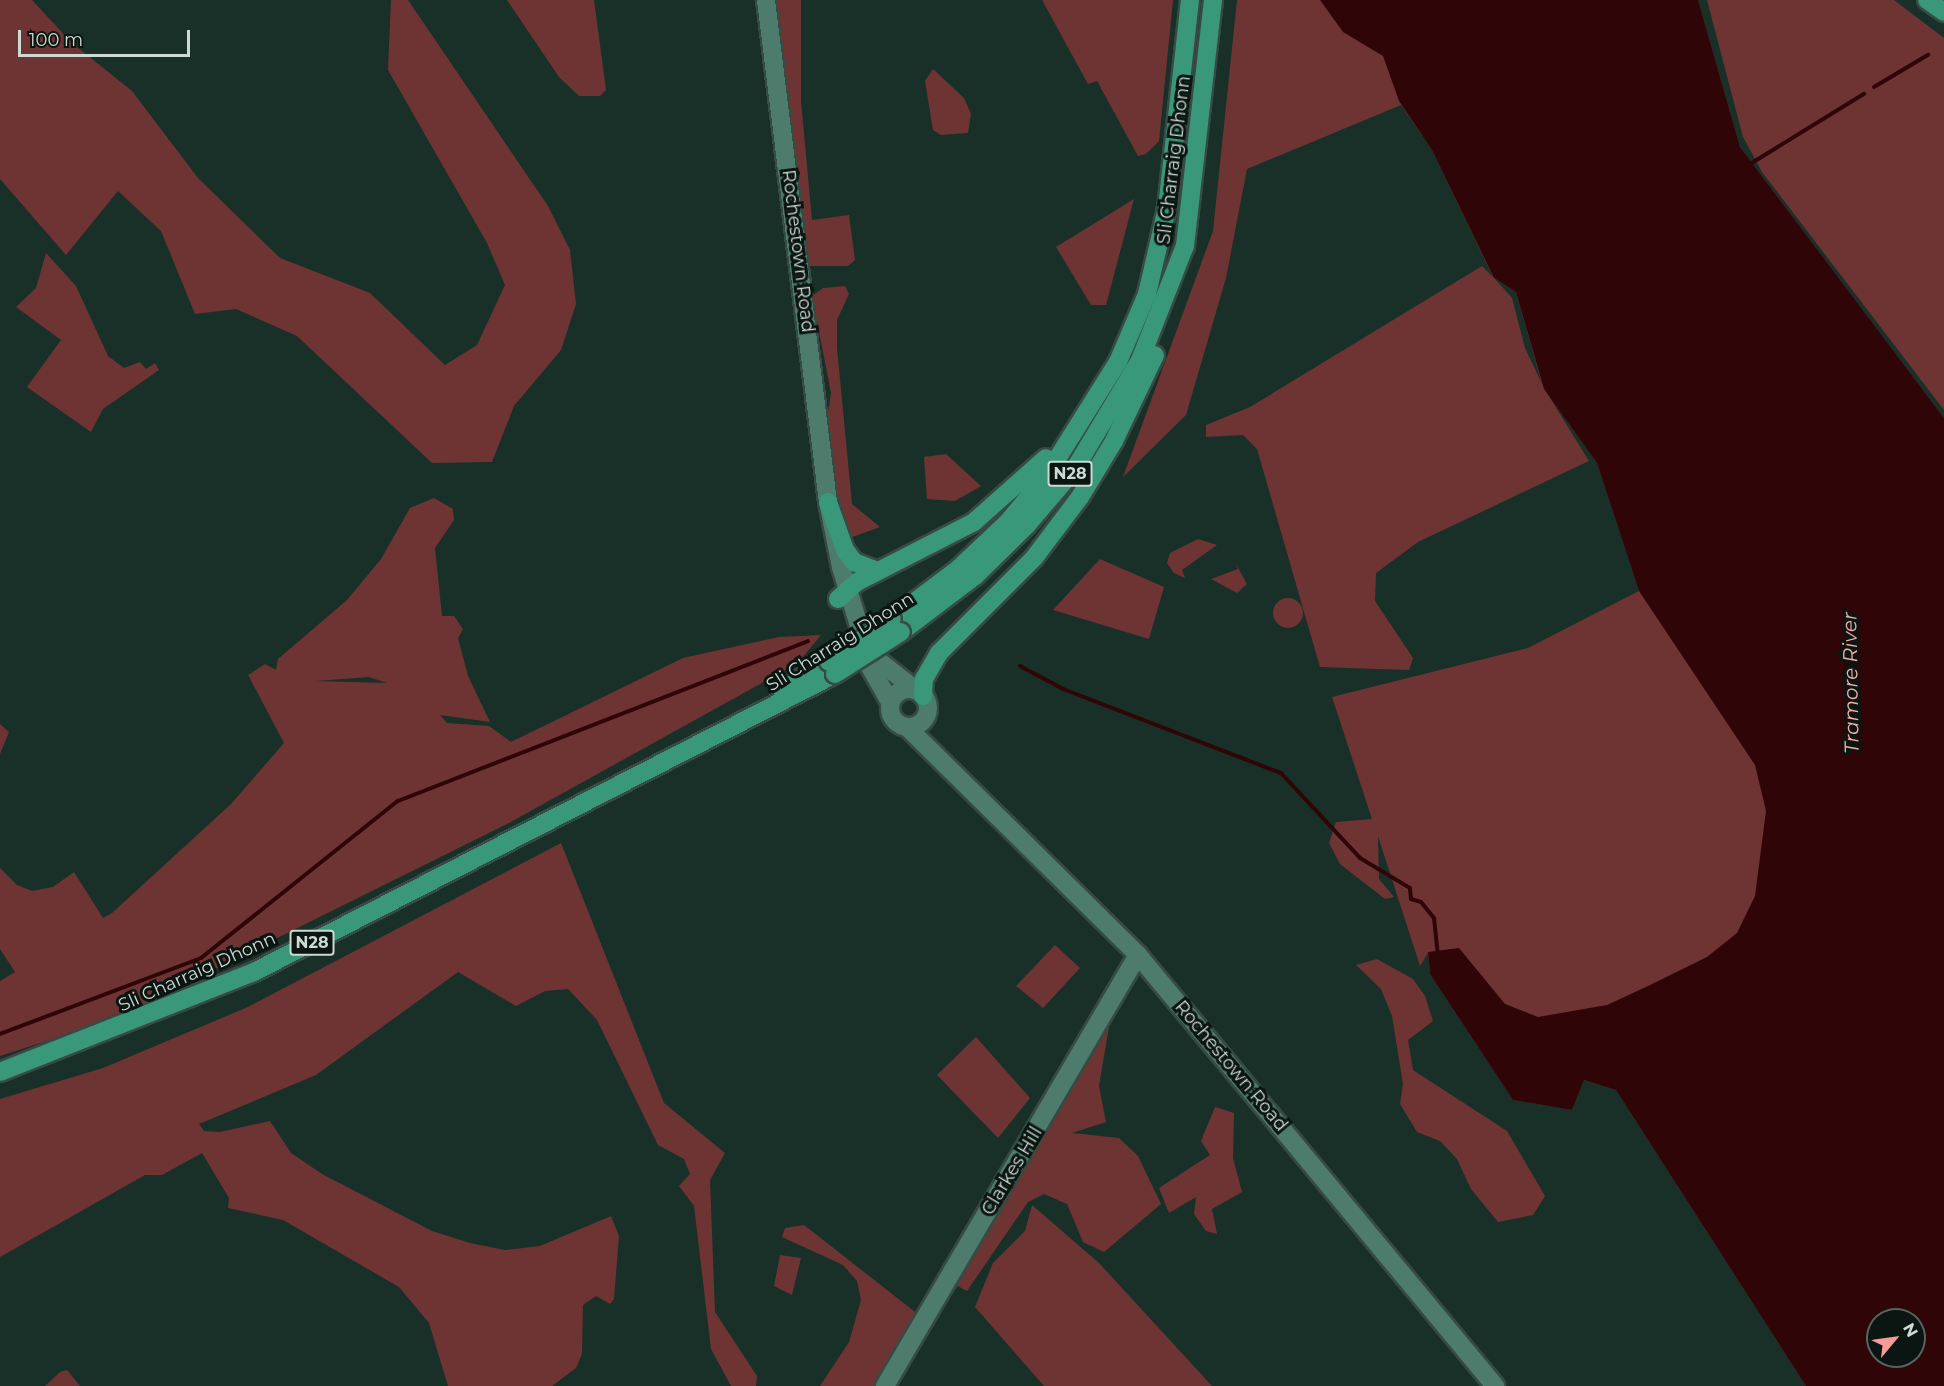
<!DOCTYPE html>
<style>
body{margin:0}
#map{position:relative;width:1944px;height:1386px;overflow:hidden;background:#183027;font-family:Montserrat,sans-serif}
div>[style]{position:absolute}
.green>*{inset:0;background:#6e3434}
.round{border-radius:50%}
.water>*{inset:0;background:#2f0508}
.stream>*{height:4px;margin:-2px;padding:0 2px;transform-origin:2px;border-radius:2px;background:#2f0508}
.roads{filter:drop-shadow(2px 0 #374a43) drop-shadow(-2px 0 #374a43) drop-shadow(0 2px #374a43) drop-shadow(0 -2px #374a43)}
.secondary>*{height:18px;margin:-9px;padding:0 9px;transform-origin:9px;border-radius:9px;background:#4d7c6c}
.secondary>.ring{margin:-9px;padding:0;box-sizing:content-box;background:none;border:18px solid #4d7c6c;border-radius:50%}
.highway>*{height:18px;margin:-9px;padding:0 9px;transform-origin:9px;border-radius:9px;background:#399879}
.bridges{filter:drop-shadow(2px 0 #374a43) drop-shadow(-2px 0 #374a43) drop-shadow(0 2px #374a43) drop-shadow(0 -2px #374a43)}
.highway-bridge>*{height:18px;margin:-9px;padding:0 9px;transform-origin:9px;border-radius:9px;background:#399879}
span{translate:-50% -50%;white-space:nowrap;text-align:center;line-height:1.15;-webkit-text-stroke:6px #0b1511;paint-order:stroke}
.shield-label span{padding:2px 4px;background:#0b1511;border:2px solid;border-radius:4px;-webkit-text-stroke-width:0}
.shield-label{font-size:16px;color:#ccdad4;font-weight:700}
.street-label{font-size:18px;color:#ccdad4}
.water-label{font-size:20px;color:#f8aeab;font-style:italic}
.north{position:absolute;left:1866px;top:1308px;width:60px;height:60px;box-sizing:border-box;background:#0b1511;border:2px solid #58645f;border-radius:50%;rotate:61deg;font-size:16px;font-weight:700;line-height:24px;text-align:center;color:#ccdad4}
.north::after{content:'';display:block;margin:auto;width:21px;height:27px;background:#f59b99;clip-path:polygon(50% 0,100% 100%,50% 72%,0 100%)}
.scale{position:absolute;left:18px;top:30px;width:172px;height:27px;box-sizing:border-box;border:3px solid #ccdad4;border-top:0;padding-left:8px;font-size:18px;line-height:21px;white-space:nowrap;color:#ccdad4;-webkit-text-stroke:4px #0b1511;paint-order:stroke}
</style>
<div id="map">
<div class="green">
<div style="clip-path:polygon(0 0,32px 0,71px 42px,132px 91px,198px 178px,280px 258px,370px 293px,445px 365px,477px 345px,505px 285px,487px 243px,388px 70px,391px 0,408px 0,548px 206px,570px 250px,576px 304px,561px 350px,514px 406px,492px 462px,432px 463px,297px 336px,236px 309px,195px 314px,161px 231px,118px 191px,66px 255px,0 179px)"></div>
<div style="clip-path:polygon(507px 0,594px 0,606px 90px,600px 96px,579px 96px,559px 77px)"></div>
<div style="clip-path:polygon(776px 0,801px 0,801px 101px,812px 220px,849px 215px,855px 260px,848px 266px,808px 266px)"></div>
<div style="clip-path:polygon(1042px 0,1173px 0,1159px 141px,1146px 154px,1138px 156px,1097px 81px,1088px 84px)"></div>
<div style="clip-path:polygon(evenodd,1237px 0,1698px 0,1740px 147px,1944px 418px,1944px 1386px,1806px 1386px,1616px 1090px,1584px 1080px,1572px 1110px,1513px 1100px,1430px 974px,1428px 953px,1420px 966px,1378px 836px,1379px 879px,1394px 897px,1385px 899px,1340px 864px,1329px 843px,1336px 822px,1372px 819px,1332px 697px,1528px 648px,1639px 591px,1597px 463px,1547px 393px,1589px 461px,1418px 542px,1376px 573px,1375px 601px,1413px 658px,1409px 670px,1320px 667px,1257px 449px,1243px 435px,1206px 437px,1206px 425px,1250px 407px,1482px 266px,1493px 277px,1432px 150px,1401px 105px,1247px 169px,1226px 278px,1186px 415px,1123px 477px,1213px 231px,1237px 0,1495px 279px,1516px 292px,1542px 384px,1525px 348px,1512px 298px,1495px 279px,1237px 0,1878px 1320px,1914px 1320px,1914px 1356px,1878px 1356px,1878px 1320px)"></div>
<div style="clip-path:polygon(1707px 0,1894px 0,1944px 38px,1944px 410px,1762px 172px,1743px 137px)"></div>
<div style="clip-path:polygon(933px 69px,964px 98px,971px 114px,968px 133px,941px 135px,933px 130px,925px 81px)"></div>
<div style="clip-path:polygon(1134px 199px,1106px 305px,1091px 305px,1056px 247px)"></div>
<div style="clip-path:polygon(46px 253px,76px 286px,108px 356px,124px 368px,140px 362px,146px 369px,155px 363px,159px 370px,103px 409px,91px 432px,27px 387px,61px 340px,16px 307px,36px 288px)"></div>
<div style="clip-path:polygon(845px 286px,849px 294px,837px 320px,837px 348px,852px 504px,880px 527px,844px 540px,827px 419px,831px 393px,812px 296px,823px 288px)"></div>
<div style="clip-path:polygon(946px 454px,981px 486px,955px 501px,927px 499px,924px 457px)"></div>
<div style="clip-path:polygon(evenodd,434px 498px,453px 509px,454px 520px,435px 548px,442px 616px,454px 616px,463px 629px,458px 638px,468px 676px,490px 722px,440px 715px,447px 723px,489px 726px,511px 742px,683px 658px,779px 637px,821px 635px,798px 663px,507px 824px,112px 1020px,0 1056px,0 981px,15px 972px,0 949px,0 868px,17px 885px,32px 891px,53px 887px,74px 872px,103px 918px,112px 913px,231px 804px,284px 743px,248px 675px,265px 664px,276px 670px,278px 659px,347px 600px,381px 559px,410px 508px,434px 498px,369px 677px,387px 683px,316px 681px,369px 677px)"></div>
<div style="clip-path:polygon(1198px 539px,1217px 545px,1182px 570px,1185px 578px,1174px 573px,1167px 563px,1170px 553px)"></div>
<div style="clip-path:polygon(1100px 559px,1164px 587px,1149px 639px,1053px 610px)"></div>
<div style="clip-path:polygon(1235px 562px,1247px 584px,1237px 593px,1211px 579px,1238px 569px)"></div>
<div class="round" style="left:1273px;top:598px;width:30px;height:30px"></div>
<div style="clip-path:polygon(0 724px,9px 732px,0 754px)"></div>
<div style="clip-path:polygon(561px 843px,664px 1103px,725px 1153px,710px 1180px,715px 1312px,757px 1376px,756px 1386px,731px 1386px,711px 1349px,694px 1206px,679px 1186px,690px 1174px,684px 1159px,658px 1145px,597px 1020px,568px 989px,545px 991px,516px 1006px,458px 972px,316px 1075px,199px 1124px,204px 1131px,220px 1132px,270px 1121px,291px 1153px,322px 1174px,432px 1231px,470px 1243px,505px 1250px,540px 1246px,611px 1216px,619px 1236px,614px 1299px,610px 1304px,596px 1296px,583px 1305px,582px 1354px,576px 1368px,552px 1386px,448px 1386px,429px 1323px,399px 1287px,283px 1220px,228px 1208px,229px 1198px,202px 1153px,162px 1175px,145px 1175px,0 1257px,0 1099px,103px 1068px,248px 1007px)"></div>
<div style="clip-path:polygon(1055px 945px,1080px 968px,1043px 1008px,1016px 986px)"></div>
<div style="clip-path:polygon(1377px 959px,1413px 979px,1425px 996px,1433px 1021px,1408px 1040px,1413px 1070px,1507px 1131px,1545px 1196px,1533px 1215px,1498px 1222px,1471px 1189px,1457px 1159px,1440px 1141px,1417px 1132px,1400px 1104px,1403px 1084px,1392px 1016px,1381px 989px,1356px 965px)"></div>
<div style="clip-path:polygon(1110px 1021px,1099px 1086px,1106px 1122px,1072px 1133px,1119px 1138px,1138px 1156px,1161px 1204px,1104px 1252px,1083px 1242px,1067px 1204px,1044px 1194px,1028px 1202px,967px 1291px,952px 1283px)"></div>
<div style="clip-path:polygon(976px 1037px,1030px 1098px,998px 1138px,937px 1075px)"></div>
<div style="clip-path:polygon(1215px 1107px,1234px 1113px,1233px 1158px,1242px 1192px,1212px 1209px,1217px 1234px,1206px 1231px,1194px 1214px,1196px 1197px,1169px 1213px,1159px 1188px,1210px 1155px,1201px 1141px)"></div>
<div style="clip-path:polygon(1032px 1205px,1099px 1263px,1212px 1386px,1044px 1386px,975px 1307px,993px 1263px,1025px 1231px)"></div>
<div style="clip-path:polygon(804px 1225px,919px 1315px,877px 1386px,820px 1386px,849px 1342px,861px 1300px,857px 1281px,843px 1265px,782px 1237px,785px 1228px)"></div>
<div style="clip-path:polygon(780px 1255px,801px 1258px,792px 1295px,774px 1286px)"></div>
<div style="clip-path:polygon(67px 1370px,80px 1386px,45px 1386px,60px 1372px)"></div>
</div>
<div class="water">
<div style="clip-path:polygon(evenodd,1320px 0,1698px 0,1740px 147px,1944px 418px,1944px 1386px,1806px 1386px,1616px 1090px,1584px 1080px,1572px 1110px,1513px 1100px,1430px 974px,1428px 952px,1459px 948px,1505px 1004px,1538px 1017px,1607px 1005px,1648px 986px,1707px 957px,1737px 933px,1755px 896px,1766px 811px,1755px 765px,1639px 591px,1597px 463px,1544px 389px,1516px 292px,1494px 278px,1432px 150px,1399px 101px,1383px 56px,1343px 32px,1320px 0,1878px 1320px,1914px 1320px,1914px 1356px,1878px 1356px,1878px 1320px)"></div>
</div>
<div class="stream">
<div style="left:1874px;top:87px;width:63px;rotate:-30.7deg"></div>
<div style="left:1750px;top:164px;width:134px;rotate:-31.6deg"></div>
<div style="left:1020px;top:666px;width:49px;rotate:28.1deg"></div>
<div style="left:1063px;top:689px;width:234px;rotate:21.1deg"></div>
<div style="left:1281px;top:773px;width:116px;rotate:47.1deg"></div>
<div style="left:1360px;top:858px;width:58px;rotate:31deg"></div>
<div style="left:1410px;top:888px;width:11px;rotate:85deg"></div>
<div style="left:1411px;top:899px;width:10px;rotate:17deg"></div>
<div style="left:1421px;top:902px;width:21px;rotate:51deg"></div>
<div style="left:1434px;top:918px;width:36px;rotate:84deg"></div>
<div style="left:0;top:1034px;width:215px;rotate:-20.7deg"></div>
<div style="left:201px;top:958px;width:252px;rotate:-38.6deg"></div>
<div style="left:398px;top:801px;width:440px;rotate:-21.3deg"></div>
</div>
<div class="roads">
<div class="secondary">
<div style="left:766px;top:0;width:506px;rotate:82.96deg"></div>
<div style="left:828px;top:502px;width:66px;rotate:78.7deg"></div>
<div style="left:841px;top:567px;width:65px;rotate:73deg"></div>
<div style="left:860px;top:629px;width:37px;rotate:59deg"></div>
<div style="left:879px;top:661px;width:48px;rotate:38.3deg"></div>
<div style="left:861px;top:651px;width:59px;rotate:60.4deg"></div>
<div class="ring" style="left:890px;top:689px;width:20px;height:20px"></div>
<div style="left:908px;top:728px;width:323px;rotate:44.6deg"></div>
<div style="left:1138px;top:955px;width:560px;rotate:50.36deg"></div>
<div style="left:885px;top:1386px;width:500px;rotate:-59.6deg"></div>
</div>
<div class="highway">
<div style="left:1927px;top:0;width:21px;rotate:35deg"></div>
<div style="left:828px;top:502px;width:51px;rotate:70.5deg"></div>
<div style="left:845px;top:550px;width:15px;rotate:53deg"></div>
<div style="left:854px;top:562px;width:25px;rotate:21deg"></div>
<div style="left:838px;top:599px;width:25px;rotate:-42deg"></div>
<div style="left:857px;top:582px;width:131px;rotate:-27.1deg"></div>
<div style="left:974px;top:522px;width:96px;rotate:-41.6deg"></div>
<div style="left:892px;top:619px;width:83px;rotate:-37.1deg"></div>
<div style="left:958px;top:569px;width:67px;rotate:-43.2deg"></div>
<div style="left:1007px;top:523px;width:62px;rotate:-50.2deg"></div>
<div style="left:1047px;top:475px;width:133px;rotate:-57.9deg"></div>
<div style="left:1118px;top:362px;width:74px;rotate:-66.9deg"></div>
<div style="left:1147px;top:294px;width:88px;rotate:-76.9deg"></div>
<div style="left:1167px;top:208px;width:209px;rotate:-83.7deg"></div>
<div style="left:901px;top:632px;width:93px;rotate:-37.1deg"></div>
<div style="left:975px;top:576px;width:73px;rotate:-44.4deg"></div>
<div style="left:1027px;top:525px;width:72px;rotate:-49.5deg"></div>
<div style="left:1074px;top:470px;width:128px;rotate:-59deg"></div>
<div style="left:1140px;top:360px;width:123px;rotate:-68.5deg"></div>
<div style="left:1185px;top:246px;width:248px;rotate:-83.5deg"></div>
<div style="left:782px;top:690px;width:55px;rotate:-30.8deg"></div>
<div style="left:923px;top:696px;width:17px;rotate:-87deg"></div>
<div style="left:924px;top:679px;width:30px;rotate:-60deg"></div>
<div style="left:939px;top:653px;width:134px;rotate:-45deg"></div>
<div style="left:1034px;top:558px;width:76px;rotate:-53deg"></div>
<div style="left:1080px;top:497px;width:66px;rotate:-58.7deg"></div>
<div style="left:1114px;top:441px;width:95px;rotate:-64.5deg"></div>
<div style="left:0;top:1072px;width:273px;rotate:-21.5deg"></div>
<div style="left:254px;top:972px;width:653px;rotate:-27.15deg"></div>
</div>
</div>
<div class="bridges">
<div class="highway-bridge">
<div style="left:829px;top:662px;width:76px;rotate:-34.3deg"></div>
<div style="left:835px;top:674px;width:78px;rotate:-32.5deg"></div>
</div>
</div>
<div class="shield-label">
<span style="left:1070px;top:474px">N28</span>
<span style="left:312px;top:943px">N28</span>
</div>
<div class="street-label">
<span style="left:1174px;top:160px;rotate:-83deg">Sli Charraig Dhonn</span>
<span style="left:798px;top:251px;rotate:83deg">Rochestown Road</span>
<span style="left:840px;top:642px;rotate:-32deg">Sli Charraig Dhonn</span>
<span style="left:197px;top:972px;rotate:-24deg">Sli Charraig Dhonn</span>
<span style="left:1231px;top:1066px;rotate:50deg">Rochestown Road</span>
<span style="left:1012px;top:1171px;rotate:-59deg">Clarkes Hill</span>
</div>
<div class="water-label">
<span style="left:1851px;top:683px;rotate:-91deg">Tramore River</span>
</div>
<div class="north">N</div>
<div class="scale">100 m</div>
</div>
